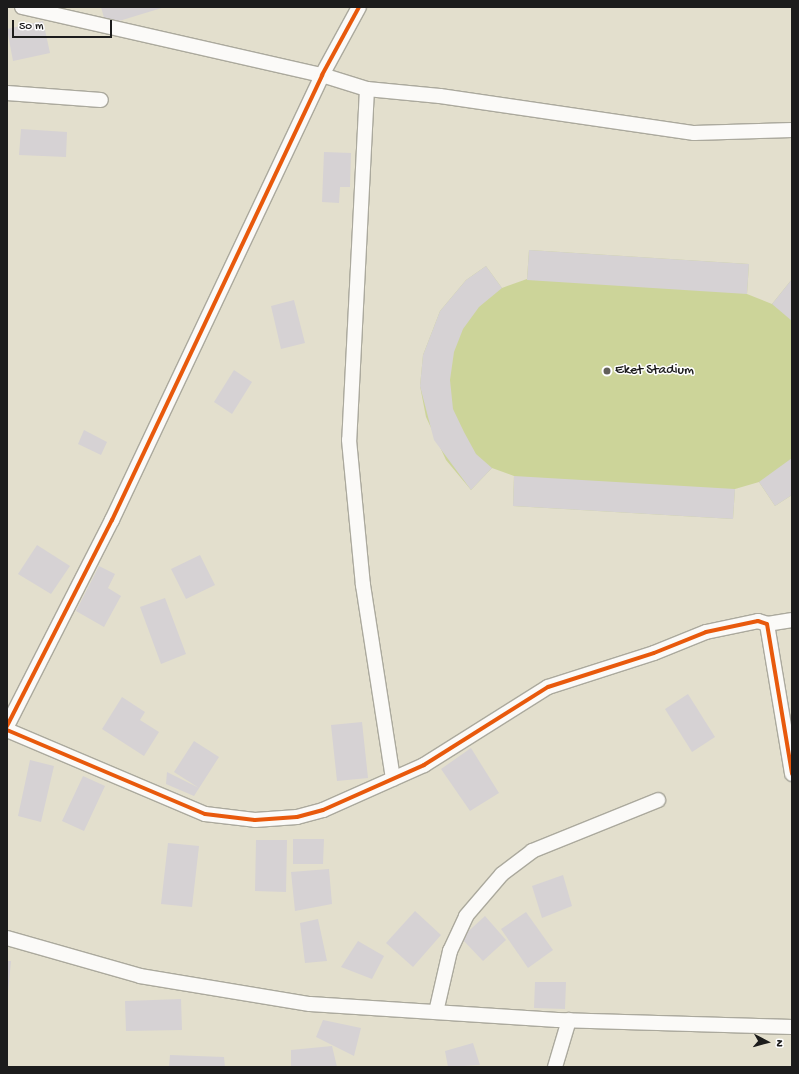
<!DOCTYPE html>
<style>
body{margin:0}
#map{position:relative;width:799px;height:1074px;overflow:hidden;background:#e3dfcd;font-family:"Gochi Hand",sans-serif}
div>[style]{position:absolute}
.green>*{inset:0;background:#ccd499}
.building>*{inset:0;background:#d6d2d4}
.roads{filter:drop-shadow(1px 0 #aba99d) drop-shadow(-1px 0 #aba99d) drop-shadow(0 1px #aba99d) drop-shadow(0 -1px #aba99d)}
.street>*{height:14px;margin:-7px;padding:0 7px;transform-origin:7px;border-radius:7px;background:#fbfaf8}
.cycleway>*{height:4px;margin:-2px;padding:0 2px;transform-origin:2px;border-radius:2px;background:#e8590c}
.dots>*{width:11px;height:11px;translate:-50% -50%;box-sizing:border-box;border:2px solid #fff;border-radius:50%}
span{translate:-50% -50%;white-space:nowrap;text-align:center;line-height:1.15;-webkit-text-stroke:3px #fff;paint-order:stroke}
.poi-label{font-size:14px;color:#1c1c1c}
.left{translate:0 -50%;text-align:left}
.frame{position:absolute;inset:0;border:8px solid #1c1c1c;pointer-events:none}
.north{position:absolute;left:747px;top:1022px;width:40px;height:40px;-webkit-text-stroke:3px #fff;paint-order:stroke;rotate:96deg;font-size:11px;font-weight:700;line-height:16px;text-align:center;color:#1c1c1c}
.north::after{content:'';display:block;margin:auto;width:14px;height:18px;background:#1c1c1c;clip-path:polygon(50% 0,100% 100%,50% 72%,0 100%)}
.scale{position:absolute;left:12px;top:20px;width:100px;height:18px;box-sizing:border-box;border:2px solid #1c1c1c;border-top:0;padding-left:5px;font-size:12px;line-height:14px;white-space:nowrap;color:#1c1c1c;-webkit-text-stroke:3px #fff;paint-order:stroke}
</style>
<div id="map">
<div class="green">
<div style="clip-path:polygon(529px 250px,749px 264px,747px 294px,772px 304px,792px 279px,792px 495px,775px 506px,759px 482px,735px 489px,733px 519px,513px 506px,514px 476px,492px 468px,471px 490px,446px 460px,426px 417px,420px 386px,423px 355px,440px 311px,466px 280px,486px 266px,502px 288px,527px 279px)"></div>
</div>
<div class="building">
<div style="clip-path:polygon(101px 7px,165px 7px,106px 25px)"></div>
<div style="clip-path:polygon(43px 21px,50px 53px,13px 61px,7px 29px)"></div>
<div style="clip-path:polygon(21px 129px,67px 132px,66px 157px,19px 155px)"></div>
<div style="clip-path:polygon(324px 152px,351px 153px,350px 187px,340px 187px,339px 203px,322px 202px)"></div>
<div style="clip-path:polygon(529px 250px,749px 264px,747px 294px,527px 280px)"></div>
<div style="clip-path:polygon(486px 266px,502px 288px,479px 307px,463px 329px,454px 352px,450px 380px,453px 409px,464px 432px,476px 454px,492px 468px,471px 490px,434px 440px,420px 386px,423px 355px,440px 311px,466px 280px)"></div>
<div style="clip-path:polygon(792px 279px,792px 321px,772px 304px)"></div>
<div style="clip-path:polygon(294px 300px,305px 343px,281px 349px,271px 306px)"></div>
<div style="clip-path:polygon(234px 370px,252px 382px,232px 414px,214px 402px)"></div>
<div style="clip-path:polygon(84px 430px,107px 442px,101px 455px,78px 444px)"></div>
<div style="clip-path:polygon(792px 458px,792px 495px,775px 506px,759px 482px)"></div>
<div style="clip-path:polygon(514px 476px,735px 489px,733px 519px,513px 506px)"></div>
<div style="clip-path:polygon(37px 545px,70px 566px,51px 594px,18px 574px)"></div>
<div style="clip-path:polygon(200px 555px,215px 585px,186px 599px,171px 569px)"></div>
<div style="clip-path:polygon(99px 566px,115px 574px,108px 588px,121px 596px,104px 627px,76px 611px)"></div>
<div style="clip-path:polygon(165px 598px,186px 654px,161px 664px,140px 607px)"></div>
<div style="clip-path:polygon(688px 694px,715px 737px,692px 752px,665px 709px)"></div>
<div style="clip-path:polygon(122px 697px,145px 712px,140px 720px,159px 732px,144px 756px,102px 729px)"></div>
<div style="clip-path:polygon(362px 722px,368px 778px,337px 781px,331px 725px)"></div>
<div style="clip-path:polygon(194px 741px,219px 757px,194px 796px,166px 784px,167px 772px,199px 788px,174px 772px)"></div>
<div style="clip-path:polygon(471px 748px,499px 793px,470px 811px,441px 769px)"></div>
<div style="clip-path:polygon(30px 760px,54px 766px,41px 822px,18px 816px)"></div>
<div style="clip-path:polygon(83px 776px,105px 786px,84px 831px,62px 821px)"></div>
<div style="clip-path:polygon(293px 839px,324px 839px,323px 864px,293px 864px)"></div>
<div style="clip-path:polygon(256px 840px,287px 840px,286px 892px,255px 891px)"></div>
<div style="clip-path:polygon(168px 843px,199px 846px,192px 907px,161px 904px)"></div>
<div style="clip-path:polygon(329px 869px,332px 904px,295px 911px,291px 872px)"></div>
<div style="clip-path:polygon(563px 875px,572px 906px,542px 918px,532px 886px)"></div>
<div style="clip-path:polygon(415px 911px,441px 935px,413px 967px,386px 943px)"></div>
<div style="clip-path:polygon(526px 912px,553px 950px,528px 968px,501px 929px)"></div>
<div style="clip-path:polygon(485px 916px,506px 940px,483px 961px,461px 938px)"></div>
<div style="clip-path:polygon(318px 919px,327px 961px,305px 963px,300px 923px)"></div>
<div style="clip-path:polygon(358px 941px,384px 956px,372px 979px,341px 967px)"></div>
<div style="clip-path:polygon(7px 961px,11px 961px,8px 993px,7px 993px)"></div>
<div style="clip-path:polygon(535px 982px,566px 982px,565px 1009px,534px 1008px)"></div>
<div style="clip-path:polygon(181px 999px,182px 1030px,126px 1031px,125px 1001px)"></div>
<div style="clip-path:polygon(323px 1020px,361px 1028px,354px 1056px,316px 1037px)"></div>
<div style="clip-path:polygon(473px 1043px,480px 1065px,448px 1067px,445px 1051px)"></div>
<div style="clip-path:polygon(332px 1046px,337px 1067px,291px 1067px,291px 1050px)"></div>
<div style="clip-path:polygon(170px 1055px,224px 1057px,225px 1067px,169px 1067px)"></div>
</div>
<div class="roads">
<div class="street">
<div style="left:22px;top:7px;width:308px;rotate:12.8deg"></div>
<div style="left:322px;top:75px;width:47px;rotate:17.3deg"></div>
<div style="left:367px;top:89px;width:73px;rotate:5.5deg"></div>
<div style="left:440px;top:96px;width:257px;rotate:8.3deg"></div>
<div style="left:694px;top:133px;width:98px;rotate:-1.8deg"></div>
<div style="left:367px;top:89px;width:351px;rotate:92.9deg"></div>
<div style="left:349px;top:440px;width:146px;rotate:84.5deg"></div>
<div style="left:363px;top:585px;width:196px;rotate:81.2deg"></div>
<div style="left:7px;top:93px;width:94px;rotate:4.3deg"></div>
<div style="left:767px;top:624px;width:25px;rotate:-9deg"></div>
<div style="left:7px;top:726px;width:231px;rotate:-63deg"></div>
<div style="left:112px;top:520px;width:492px;rotate:-64.7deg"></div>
<div style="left:322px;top:75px;width:77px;rotate:-61.4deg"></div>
<div style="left:7px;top:730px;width:215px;rotate:23deg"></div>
<div style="left:205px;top:814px;width:50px;rotate:6.8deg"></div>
<div style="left:255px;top:820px;width:42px;rotate:-4.1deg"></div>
<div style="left:297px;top:817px;width:27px;rotate:-15deg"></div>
<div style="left:323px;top:810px;width:111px;rotate:-24deg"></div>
<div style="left:424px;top:765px;width:146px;rotate:-32.2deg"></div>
<div style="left:548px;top:687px;width:111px;rotate:-17.8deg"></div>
<div style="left:654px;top:653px;width:56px;rotate:-22deg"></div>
<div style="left:706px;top:632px;width:53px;rotate:-11.9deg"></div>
<div style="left:758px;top:621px;width:9px;rotate:18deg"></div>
<div style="left:767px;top:624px;width:152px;rotate:80.5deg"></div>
<div style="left:7px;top:938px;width:138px;rotate:15.9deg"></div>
<div style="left:140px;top:976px;width:172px;rotate:9.4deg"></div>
<div style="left:310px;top:1004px;width:248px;rotate:3.7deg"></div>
<div style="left:557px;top:1020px;width:235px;rotate:1.7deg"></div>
<div style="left:436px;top:1012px;width:63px;rotate:-77.1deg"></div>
<div style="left:450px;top:951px;width:38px;rotate:-65deg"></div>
<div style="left:466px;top:916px;width:55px;rotate:-49.4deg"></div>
<div style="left:502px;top:874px;width:38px;rotate:-37deg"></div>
<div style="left:532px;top:851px;width:136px;rotate:-22deg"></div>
<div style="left:555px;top:1067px;width:49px;rotate:-73.4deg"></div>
</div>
</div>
<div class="cycleway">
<div style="left:7px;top:726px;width:231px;rotate:-63deg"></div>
<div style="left:112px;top:520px;width:492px;rotate:-64.7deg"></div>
<div style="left:322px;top:75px;width:77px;rotate:-61.4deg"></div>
<div style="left:7px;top:730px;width:215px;rotate:23deg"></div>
<div style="left:205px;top:814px;width:50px;rotate:6.8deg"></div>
<div style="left:255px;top:820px;width:42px;rotate:-4.1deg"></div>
<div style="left:297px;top:817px;width:27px;rotate:-15deg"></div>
<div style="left:323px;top:810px;width:111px;rotate:-24deg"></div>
<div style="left:424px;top:765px;width:146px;rotate:-32.2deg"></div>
<div style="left:548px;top:687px;width:111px;rotate:-17.8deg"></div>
<div style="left:654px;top:653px;width:56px;rotate:-22deg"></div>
<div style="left:706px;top:632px;width:53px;rotate:-11.9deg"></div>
<div style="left:758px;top:621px;width:9px;rotate:18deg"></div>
<div style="left:767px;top:624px;width:152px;rotate:80.5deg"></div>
</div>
<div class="dots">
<div style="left:607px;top:371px;background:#62605a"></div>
</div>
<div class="poi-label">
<span class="left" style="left:615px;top:371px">Eket Stadium</span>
</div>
<div class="frame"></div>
<div class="north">N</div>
<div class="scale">50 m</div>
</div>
